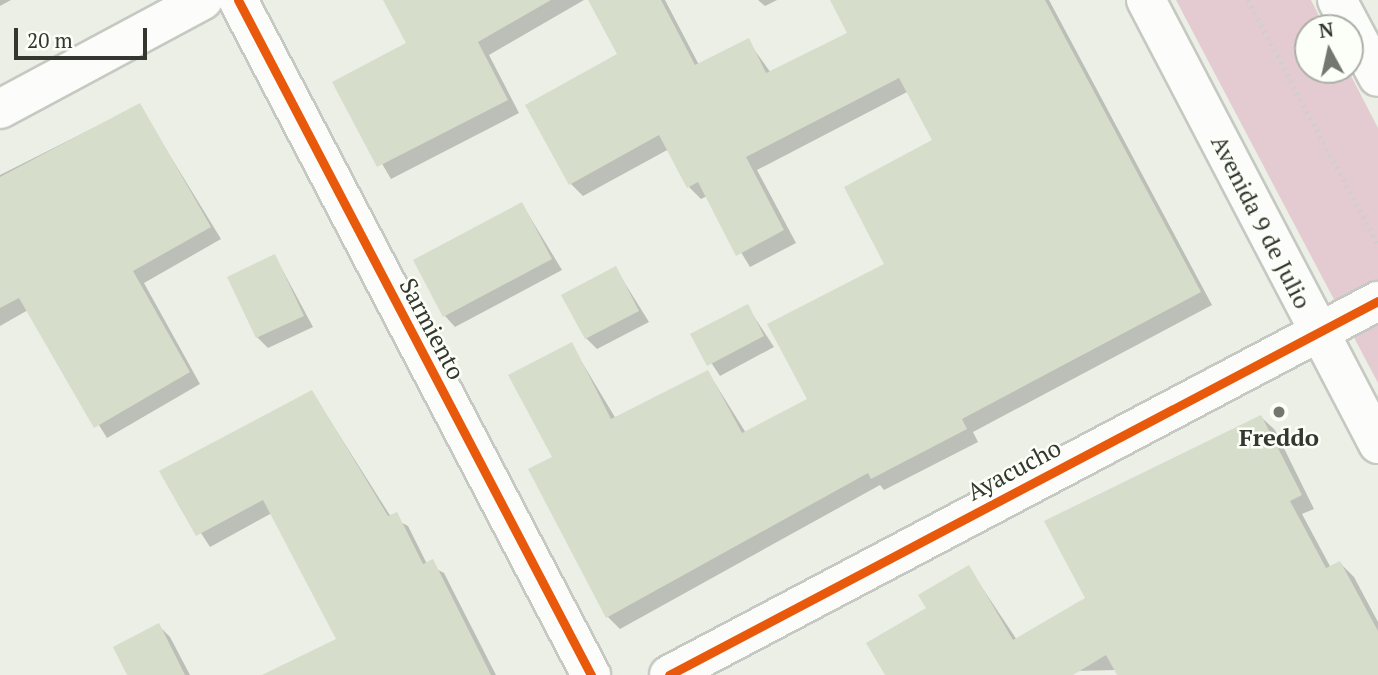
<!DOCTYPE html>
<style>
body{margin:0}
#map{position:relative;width:1378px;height:675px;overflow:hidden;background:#ebefe5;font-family:"PT Serif",serif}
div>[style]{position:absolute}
.green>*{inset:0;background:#e4cbd2}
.shadow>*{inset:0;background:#0003}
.building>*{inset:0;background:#d6ddca}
.path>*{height:4.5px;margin-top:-2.25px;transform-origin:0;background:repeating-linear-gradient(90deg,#ced0cc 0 2px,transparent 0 7px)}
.roads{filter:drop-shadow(2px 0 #c6c9c2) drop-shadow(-2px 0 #c6c9c2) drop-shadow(0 2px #c6c9c2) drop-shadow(0 -2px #c6c9c2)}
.street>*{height:38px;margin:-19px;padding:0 19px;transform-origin:19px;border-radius:19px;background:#fcfdfb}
.secondary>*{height:38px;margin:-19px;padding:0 19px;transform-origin:19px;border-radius:19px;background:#fcfdfb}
.cycleway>*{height:9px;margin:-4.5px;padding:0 4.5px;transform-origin:4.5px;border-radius:4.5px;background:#e8590c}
.dots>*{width:19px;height:19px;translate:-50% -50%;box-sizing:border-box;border:4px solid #fcfff7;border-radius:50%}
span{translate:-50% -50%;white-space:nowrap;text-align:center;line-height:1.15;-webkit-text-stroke:5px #fcfff7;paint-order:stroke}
.street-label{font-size:24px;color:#343730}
.poi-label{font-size:24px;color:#343730;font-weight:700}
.north{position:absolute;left:1294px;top:14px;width:70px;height:70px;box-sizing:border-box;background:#fcfff7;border:2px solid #acafa7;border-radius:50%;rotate:352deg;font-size:19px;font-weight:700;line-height:28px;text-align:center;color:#343730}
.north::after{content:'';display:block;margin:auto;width:24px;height:32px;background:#74776f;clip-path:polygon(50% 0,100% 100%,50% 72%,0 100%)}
.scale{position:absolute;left:14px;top:28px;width:133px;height:32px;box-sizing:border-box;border:4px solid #343730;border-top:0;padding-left:9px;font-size:21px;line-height:24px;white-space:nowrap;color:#343730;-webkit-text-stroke:5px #fcfff7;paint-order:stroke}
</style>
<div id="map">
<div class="green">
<div style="clip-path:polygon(1176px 0,1311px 0,1325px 28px,1308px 28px,1308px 70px,1348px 70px,1378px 128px,1378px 383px)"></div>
</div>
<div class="shadow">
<div style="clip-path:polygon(0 0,11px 0,0 6px)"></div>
<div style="clip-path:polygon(385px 0,584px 0,489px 55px,519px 113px,391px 179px,335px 83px,408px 44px)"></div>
<div style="clip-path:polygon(590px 0,665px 0,699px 65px,748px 41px,771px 73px,850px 33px,832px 0,1049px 0,1212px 305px,973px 432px,978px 442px,884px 490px,880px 485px,620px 629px,608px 617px,554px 458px,571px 344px,616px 419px,708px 372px,746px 433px,809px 400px,887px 265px,935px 141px,909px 91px,757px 170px,796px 243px,750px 267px,707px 196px,701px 199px,689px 187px,669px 149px,583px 196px,571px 184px,619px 55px)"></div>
<div style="clip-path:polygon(758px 0,777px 0,765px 6px)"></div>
<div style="clip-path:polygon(139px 105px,221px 239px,144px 283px,200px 384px,107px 438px,28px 310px,0 326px,0 175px)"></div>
<div style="clip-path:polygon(522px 204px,562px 270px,455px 327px,445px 316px)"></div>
<div style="clip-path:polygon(275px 256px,313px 327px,268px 348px,257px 337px)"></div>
<div style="clip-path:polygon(616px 269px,649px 322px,597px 349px,586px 338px)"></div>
<div style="clip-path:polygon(747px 306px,774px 347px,720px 376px,693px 335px)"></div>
<div style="clip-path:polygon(312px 392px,391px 517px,408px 526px,427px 564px,444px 573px,496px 675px,274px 675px,338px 640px,272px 513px,210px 547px,161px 471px)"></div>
<div style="clip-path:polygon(1261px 417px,1275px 430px,1314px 509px,1302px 514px,1331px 568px,1340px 563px,1354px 577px,1378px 622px,1378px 675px,1119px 675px,1117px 670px,887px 675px,928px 609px,969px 568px,1017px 640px,1087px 599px)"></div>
<div style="clip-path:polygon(159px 626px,170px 637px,190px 675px,129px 675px)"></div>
</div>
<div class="building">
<div style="clip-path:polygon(383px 0,551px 0,478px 42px,508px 100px,377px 167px,332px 82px,406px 43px)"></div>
<div style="clip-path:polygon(588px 0,661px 0,695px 65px,749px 38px,766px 73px,847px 33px,830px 0,1045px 0,1201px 292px,962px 419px,967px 429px,871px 479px,868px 473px,606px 618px,528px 469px,552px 457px,508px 375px,572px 342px,611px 419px,708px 370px,742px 433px,807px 399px,767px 324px,884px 264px,844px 187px,932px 140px,899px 78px,746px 157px,784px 230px,736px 256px,698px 182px,687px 188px,659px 135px,569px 185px,525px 105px,617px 54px)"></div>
<div style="clip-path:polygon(140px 103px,211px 227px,133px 271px,190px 372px,94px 428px,19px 298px,0 308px,0 177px)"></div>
<div style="clip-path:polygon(522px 202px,552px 259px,443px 317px,413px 260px)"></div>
<div style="clip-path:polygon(275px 254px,304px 316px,256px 338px,227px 277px)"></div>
<div style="clip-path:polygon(616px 266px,639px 311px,585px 339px,561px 295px)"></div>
<div style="clip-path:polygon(748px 304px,764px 336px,707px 366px,690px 334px)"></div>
<div style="clip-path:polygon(312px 390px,388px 516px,397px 512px,423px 564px,433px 559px,491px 675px,262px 675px,336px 639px,263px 500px,196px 536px,159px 471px)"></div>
<div style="clip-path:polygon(1261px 415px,1302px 495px,1290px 501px,1326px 568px,1340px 561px,1378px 631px,1378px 675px,1117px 675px,1106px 655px,1073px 675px,885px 675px,866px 643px,926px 608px,918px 595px,969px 565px,1013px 640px,1085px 598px,1044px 521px)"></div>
<div style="clip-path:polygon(159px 623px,185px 675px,127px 675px,113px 647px)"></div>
</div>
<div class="path">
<div style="left:1248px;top:0;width:276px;rotate:62deg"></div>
</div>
<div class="roads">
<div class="street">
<div style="left:238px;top:0;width:762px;rotate:62.39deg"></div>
<div style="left:0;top:109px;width:230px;rotate:-28.2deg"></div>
<div style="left:669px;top:675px;width:802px;rotate:-27.81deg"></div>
</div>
<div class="secondary">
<div style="left:1146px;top:0;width:501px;rotate:62.41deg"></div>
<div style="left:1337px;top:0;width:87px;rotate:62deg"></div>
</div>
</div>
<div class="cycleway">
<div style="left:238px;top:0;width:762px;rotate:62.39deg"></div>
<div style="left:669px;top:675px;width:802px;rotate:-27.81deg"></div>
</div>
<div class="dots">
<div style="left:1279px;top:412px;background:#74776f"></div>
</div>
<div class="street-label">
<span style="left:1261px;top:222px;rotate:63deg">Avenida 9 de Julio</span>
<span style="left:432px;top:329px;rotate:62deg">Sarmiento</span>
<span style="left:1014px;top:470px;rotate:-28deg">Ayacucho</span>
</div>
<div class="poi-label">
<span style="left:1279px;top:438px">Freddo</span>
</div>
<div class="north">N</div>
<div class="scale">20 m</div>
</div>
